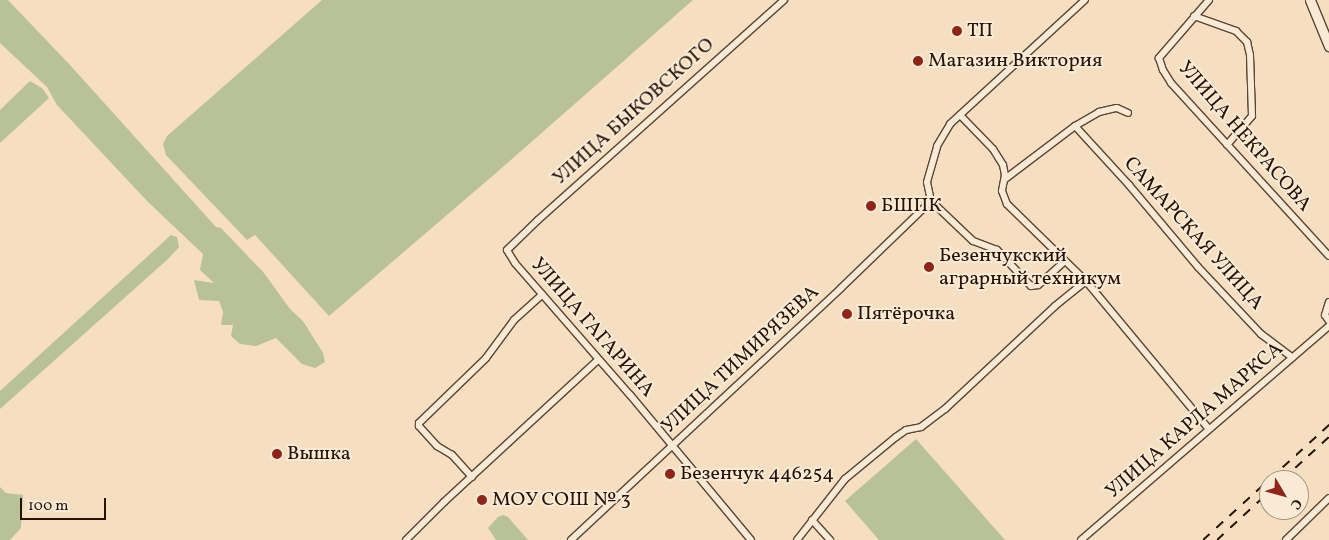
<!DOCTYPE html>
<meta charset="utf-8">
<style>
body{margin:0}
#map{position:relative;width:1329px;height:540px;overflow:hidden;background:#f6dfc0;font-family:Vollkorn,serif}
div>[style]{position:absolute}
.green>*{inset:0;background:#b8c296}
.roads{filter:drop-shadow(1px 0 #5b4534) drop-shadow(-1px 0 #5b4534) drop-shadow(0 1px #5b4534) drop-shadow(0 -1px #5b4534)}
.street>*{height:6px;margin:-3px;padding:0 3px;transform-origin:3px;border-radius:3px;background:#f9ead6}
.secondary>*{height:9px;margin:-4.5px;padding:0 4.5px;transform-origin:4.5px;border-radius:4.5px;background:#f9ead6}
.rail>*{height:2px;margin-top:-1px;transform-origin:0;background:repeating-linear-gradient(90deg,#271205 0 9px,transparent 0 18px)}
.dots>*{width:14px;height:14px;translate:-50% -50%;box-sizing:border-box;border:2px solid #f9ead6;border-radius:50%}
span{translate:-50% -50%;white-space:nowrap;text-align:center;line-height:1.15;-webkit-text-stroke:4px #f9ead6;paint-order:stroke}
.poi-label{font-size:20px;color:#271205}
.left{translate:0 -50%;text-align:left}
.street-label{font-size:20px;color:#271205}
.north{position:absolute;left:1259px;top:470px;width:50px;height:50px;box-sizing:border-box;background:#f9ead6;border:1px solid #a59482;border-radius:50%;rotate:127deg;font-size:14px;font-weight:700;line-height:20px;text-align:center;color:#271205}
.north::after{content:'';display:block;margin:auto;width:18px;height:22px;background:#8f2418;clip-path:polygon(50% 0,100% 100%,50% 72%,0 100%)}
.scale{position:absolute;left:20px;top:498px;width:86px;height:22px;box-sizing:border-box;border:2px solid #271205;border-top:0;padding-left:6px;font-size:15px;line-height:18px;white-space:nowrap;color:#271205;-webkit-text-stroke:4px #f9ead6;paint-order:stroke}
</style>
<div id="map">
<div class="green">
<div style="clip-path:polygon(0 0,8px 0,70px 65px,216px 227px,221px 228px,264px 273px,290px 309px,303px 321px,323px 353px,325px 362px,315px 368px,302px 364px,276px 338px,256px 346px,240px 344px,231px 336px,233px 325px,221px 325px,223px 312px,219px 301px,199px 300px,194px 280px,214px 283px,200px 270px,203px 254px,148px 202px,57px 105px,47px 87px,0 43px)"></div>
<div style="clip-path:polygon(322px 0,693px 0,496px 173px,329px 316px,255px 235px,247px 240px,166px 155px,163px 144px,167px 136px)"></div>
<div style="clip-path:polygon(30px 81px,42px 88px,49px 98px,0 143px,0 110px)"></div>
<div style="clip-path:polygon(171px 235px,177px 237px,179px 247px,168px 259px,0 409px,0 391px)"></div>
<div style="clip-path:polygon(916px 439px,1005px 540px,879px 540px,845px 501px)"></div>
<div style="clip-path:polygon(0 487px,6px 493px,23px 495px,21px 528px,10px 540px,0 540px)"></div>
<div style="clip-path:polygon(503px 515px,508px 517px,528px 540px,496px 540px,488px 528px,498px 517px)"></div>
</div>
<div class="roads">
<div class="street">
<div style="left:1209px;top:0;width:77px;rotate:130.8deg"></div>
<div style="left:1159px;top:58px;width:13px;rotate:72deg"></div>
<div style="left:1163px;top:70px;width:15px;rotate:58deg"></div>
<div style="left:1171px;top:83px;width:234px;rotate:47.6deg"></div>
<div style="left:1194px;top:16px;width:45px;rotate:19.7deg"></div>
<div style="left:1236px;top:31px;width:16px;rotate:45deg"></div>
<div style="left:1247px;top:42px;width:13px;rotate:77deg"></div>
<div style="left:1250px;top:55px;width:61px;rotate:88.1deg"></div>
<div style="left:1252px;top:116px;width:38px;rotate:131deg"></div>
<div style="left:960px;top:115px;width:47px;rotate:45.9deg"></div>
<div style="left:993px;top:149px;width:19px;rotate:58deg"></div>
<div style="left:1003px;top:165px;width:10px;rotate:79deg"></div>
<div style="left:1005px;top:175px;width:16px;rotate:101deg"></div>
<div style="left:1002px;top:191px;width:14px;rotate:69deg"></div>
<div style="left:1007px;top:204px;width:110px;rotate:44.3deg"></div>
<div style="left:1086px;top:281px;width:192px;rotate:50.3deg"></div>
<div style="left:1075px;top:126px;width:80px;rotate:47.5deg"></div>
<div style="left:1129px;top:185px;width:107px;rotate:49.9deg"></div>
<div style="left:1198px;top:267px;width:92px;rotate:46.8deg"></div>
<div style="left:1261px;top:334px;width:39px;rotate:37deg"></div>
<div style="left:1005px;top:179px;width:88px;rotate:-37.1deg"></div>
<div style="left:1075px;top:126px;width:28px;rotate:-30deg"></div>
<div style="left:1099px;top:112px;width:18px;rotate:-13deg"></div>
<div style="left:1117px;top:108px;width:12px;rotate:24deg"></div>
<div style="left:1065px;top:261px;width:36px;rotate:138deg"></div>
<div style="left:1038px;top:285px;width:7px;rotate:172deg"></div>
<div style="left:1031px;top:286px;width:50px;rotate:-133.4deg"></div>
<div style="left:997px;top:250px;width:26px;rotate:-159deg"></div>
<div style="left:973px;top:241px;width:58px;rotate:-136.4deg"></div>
<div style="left:931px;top:201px;width:19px;rotate:-102deg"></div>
<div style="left:927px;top:182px;width:37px;rotate:-74deg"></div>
<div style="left:937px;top:146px;width:26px;rotate:-59deg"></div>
<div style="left:950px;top:124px;width:183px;rotate:-42.6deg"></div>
<div style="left:1329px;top:302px;width:14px;rotate:107deg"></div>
<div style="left:1325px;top:315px;width:7px;rotate:56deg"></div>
<div style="left:472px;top:477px;width:30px;rotate:-132deg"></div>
<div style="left:452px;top:455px;width:17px;rotate:-149deg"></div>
<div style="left:437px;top:446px;width:27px;rotate:-132deg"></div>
<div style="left:419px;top:426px;width:3px;rotate:-90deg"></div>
<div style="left:419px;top:423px;width:93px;rotate:-44.1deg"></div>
<div style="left:486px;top:358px;width:47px;rotate:-53.6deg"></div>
<div style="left:514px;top:320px;width:38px;rotate:-42deg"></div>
<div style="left:812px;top:520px;width:27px;rotate:48deg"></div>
<div style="left:406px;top:540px;width:54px;rotate:-45deg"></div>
<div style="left:444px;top:502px;width:209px;rotate:-42.7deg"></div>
<div style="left:571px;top:540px;width:369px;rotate:-43deg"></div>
<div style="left:841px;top:288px;width:125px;rotate:-44deg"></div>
<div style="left:751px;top:540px;width:189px;rotate:-129.8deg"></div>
<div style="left:630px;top:395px;width:175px;rotate:-131.1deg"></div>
<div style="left:515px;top:263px;width:15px;rotate:-122deg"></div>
<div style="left:507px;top:250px;width:43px;rotate:-44.1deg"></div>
<div style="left:538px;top:220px;width:330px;rotate:-41.8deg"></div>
<div style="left:797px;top:540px;width:78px;rotate:-51.8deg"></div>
<div style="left:845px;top:479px;width:66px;rotate:-39.5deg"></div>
<div style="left:896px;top:437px;width:12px;rotate:-35deg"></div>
<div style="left:906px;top:430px;width:15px;rotate:-11deg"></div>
<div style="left:921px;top:427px;width:30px;rotate:-37deg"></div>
<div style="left:945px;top:409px;width:151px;rotate:-43.1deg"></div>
<div style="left:1055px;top:306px;width:40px;rotate:-39deg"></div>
<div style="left:1081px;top:540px;width:328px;rotate:-40.8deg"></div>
<div style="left:1286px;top:540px;width:60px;rotate:-44.3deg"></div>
</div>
<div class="secondary">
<div style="left:1310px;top:0;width:50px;rotate:67.6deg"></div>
</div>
</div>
<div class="rail">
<div style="left:1282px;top:480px;width:64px;rotate:-42.5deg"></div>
<div style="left:1203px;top:540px;width:171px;rotate:-42.4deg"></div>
<div style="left:1217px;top:540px;width:71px;rotate:-42.7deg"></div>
</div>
<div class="dots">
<div style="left:957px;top:31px;background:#8f2418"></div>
<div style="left:918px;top:61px;background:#8f2418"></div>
<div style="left:871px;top:206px;background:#8f2418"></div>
<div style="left:929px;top:267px;background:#8f2418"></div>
<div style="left:847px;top:314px;background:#8f2418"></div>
<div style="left:277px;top:454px;background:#8f2418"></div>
<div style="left:670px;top:474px;background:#8f2418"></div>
<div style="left:482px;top:500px;background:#8f2418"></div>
</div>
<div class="poi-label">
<span class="left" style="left:967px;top:31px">ТП</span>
<span class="left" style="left:928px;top:61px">Магазин Виктория</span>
<span class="left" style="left:881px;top:206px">БШПК</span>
<span class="left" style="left:939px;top:268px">Безенчукский<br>аграрный техникум</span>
<span class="left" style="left:857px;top:314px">Пятёрочка</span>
<span class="left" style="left:287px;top:454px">Вышка</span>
<span class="left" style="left:680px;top:474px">Безенчук 446254</span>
<span class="left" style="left:492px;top:500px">МОУ СОШ № 3</span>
</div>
<div class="street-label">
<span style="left:634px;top:112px;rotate:-42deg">УЛИЦА БЫКОВСКОГО</span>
<span style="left:1244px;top:137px;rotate:49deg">УЛИЦА НЕКРАСОВА</span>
<span style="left:1193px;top:234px;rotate:48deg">САМАРСКАЯ УЛИЦА</span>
<span style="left:592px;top:328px;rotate:49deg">УЛИЦА ГАГАРИНА</span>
<span style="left:741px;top:360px;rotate:-43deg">УЛИЦА ТИМИРЯЗЕВА</span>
<span style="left:1195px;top:421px;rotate:-41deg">УЛИЦА КАРЛА МАРКСА</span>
</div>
<div class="north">С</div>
<div class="scale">100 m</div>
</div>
